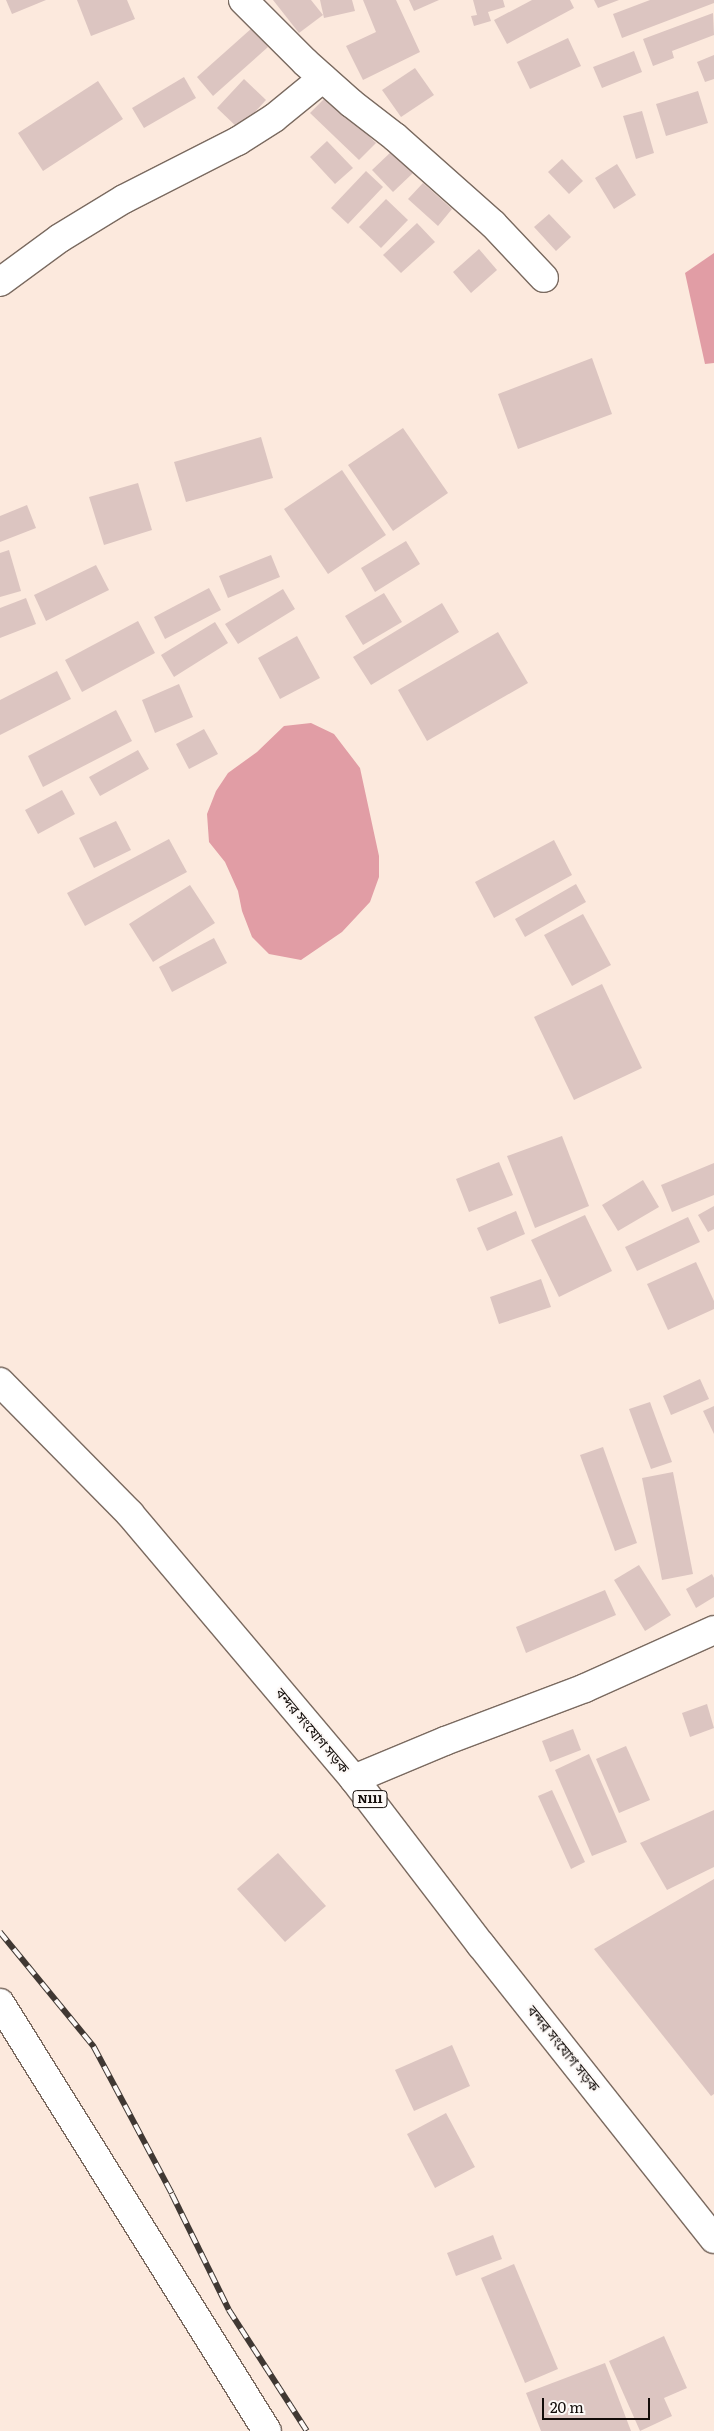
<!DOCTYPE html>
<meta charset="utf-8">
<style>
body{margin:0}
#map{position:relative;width:714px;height:2431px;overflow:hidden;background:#fce9dd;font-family:Literata,"Noto Sans Bengali",serif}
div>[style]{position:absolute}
.water>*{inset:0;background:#e19da5}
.building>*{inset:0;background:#dcc5c1}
.roads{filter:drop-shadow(1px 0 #7a6a60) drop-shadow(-1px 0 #7a6a60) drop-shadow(0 1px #7a6a60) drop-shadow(0 -1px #7a6a60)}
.minor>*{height:28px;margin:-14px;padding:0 14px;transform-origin:14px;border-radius:14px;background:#fff}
.highway>*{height:28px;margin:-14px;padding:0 14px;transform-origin:14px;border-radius:14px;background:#fff}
.rail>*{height:5.5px;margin-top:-2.75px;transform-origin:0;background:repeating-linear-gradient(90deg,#fdf9f7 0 11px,#403833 0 22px);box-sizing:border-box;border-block:1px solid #403833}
span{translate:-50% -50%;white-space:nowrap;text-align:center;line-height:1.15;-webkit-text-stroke:4px #fdf9f7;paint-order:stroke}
.shield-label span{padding:1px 4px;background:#fdf9f7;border:1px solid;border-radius:4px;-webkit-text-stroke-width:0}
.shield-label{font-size:12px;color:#120c09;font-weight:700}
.street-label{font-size:14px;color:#120c09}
.scale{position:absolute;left:542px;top:2398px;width:108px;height:22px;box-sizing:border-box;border:2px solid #120c09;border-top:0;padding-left:6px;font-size:15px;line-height:18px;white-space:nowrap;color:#120c09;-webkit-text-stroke:4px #fdf9f7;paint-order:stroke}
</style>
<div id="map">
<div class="water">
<div style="clip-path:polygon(714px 253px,714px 363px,705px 364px,685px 273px)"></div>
<div style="clip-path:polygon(311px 723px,334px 734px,360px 768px,379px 856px,379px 877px,370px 902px,342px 932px,301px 960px,269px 954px,252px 937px,242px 911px,238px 891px,225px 862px,209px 842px,207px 814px,216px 791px,228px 773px,257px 752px,284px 726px)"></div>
</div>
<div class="building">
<div style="clip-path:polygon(6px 0,46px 0,12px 14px)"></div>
<div style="clip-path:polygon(77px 0,127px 0,135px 19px,91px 36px)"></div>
<div style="clip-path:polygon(273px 0,311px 0,323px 15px,299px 33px)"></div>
<div style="clip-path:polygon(320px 0,352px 0,355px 11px,324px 18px)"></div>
<div style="clip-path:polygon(363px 0,396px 0,420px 52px,363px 80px,346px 46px,376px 32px)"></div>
<div style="clip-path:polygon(409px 0,439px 0,414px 11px)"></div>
<div style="clip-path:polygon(473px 0,503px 0,505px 7px,488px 12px,491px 21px,474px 26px,471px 16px,477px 15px)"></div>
<div style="clip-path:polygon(532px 0,570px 0,574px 8px,507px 44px,494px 20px)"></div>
<div style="clip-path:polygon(594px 0,619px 0,598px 8px)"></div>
<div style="clip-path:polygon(650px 0,714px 0,714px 3px,622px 38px,613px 14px)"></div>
<div style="clip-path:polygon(713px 13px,714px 35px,672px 51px,674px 58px,653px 66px,643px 39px)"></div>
<div style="clip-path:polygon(252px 28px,268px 47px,213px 96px,197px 77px)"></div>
<div style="clip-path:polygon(568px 38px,581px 66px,530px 89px,517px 62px)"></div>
<div style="clip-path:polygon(634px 51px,642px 72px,602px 88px,593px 67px)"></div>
<div style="clip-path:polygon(714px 55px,714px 79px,705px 82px,697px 62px)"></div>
<div style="clip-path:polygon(415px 68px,434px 95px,401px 117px,382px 90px)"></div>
<div style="clip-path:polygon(184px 77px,196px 98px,144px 128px,132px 108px)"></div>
<div style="clip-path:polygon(244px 79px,266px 100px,239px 129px,217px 108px)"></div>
<div style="clip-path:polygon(98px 81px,123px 119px,43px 171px,18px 133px)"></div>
<div style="clip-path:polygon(698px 91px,708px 123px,666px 136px,656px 104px)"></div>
<div style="clip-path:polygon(327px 96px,376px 143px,359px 160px,310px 113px)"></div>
<div style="clip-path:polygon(642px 111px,654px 153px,636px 159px,623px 116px)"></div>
<div style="clip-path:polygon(327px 141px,353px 168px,335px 184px,310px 157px)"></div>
<div style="clip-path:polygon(392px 151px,413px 173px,393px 192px,372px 170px)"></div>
<div style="clip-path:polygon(562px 159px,583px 181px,569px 194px,548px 172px)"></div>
<div style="clip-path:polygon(617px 164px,636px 195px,614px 209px,595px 178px)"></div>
<div style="clip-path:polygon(366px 171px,383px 187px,348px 224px,331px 208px)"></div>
<div style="clip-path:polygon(423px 183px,452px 209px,438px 226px,408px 199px)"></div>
<div style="clip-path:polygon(386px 199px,408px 220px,381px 248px,359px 227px)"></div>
<div style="clip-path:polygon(549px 214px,571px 237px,556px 251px,534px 227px)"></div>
<div style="clip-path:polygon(417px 223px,435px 242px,401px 273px,383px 255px)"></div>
<div style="clip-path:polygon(479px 249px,497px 270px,471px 293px,453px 272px)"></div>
<div style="clip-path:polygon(592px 358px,612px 414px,518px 449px,498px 394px)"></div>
<div style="clip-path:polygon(403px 428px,448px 493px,393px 531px,348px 465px)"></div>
<div style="clip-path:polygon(261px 437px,273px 478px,186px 502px,174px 462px)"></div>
<div style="clip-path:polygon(342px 470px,386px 535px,328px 574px,284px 509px)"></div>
<div style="clip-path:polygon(138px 483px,152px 530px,104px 545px,89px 497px)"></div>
<div style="clip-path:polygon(27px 505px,36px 528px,0 542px,0 516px)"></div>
<div style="clip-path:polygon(406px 541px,420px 564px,375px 592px,361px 568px)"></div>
<div style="clip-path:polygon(9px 550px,21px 591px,0 597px,0 553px)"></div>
<div style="clip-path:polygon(271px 555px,280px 577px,228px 598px,219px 576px)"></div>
<div style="clip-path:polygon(96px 565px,109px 590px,46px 621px,34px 595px)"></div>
<div style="clip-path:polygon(209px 588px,221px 610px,165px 639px,154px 617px)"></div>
<div style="clip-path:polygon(283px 589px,295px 609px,238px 644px,225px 624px)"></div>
<div style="clip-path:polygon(384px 593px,402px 622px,363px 645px,345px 616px)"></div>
<div style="clip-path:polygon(26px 598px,36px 624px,0 638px,0 608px)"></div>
<div style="clip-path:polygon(442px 603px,459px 632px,371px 685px,353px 657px)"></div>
<div style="clip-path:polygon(138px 621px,155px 653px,82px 692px,65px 660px)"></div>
<div style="clip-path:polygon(215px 622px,228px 643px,174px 677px,161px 655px)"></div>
<div style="clip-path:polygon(498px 632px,528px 683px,427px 741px,398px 690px)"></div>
<div style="clip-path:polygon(297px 636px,320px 678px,280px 699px,258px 658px)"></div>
<div style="clip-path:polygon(57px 671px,71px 699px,0 735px,0 700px)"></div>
<div style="clip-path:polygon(179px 684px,193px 717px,155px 733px,142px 700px)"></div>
<div style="clip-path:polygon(116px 710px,132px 741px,43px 787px,28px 756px)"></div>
<div style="clip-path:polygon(204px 729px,218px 754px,189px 769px,176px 744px)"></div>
<div style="clip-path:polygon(138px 750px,149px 769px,100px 796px,89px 777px)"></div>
<div style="clip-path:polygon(62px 790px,75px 814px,38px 834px,25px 810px)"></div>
<div style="clip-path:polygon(116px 821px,131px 850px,94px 868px,79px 838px)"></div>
<div style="clip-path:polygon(169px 839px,187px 872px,85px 926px,67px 893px)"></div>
<div style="clip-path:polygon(554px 840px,572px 875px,494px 918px,475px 882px)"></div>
<div style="clip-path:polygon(576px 884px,586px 902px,525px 937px,515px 919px)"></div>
<div style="clip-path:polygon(190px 885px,215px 923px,153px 962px,129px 924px)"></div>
<div style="clip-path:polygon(583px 914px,611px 965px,572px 986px,544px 935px)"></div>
<div style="clip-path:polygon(214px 938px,227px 963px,172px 992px,159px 967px)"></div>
<div style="clip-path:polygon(602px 984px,642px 1068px,574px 1100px,534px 1017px)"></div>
<div style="clip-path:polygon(562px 1136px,589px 1206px,535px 1228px,507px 1156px)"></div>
<div style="clip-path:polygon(499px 1162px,513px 1195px,469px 1212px,456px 1179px)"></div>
<div style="clip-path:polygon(714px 1163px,714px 1195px,672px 1212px,661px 1185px)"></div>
<div style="clip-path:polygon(643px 1180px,659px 1207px,618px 1231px,602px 1205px)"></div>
<div style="clip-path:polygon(714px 1206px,714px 1229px,708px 1232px,698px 1215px)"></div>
<div style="clip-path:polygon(516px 1211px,525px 1234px,487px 1251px,477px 1228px)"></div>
<div style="clip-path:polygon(585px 1215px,612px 1271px,559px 1297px,531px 1240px)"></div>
<div style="clip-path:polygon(688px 1217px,700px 1242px,637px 1271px,625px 1247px)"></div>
<div style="clip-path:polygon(696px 1262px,714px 1301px,714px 1309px,668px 1330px,647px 1284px)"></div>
<div style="clip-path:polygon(541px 1279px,551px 1307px,499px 1324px,490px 1297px)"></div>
<div style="clip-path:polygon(700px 1379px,709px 1399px,671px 1415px,663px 1396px)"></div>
<div style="clip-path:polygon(650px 1402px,672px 1462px,651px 1469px,629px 1409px)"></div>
<div style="clip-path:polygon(714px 1406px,714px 1434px,703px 1411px)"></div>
<div style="clip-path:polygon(603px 1447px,637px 1543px,615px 1551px,580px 1455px)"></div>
<div style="clip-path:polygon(673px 1472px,693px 1574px,662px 1580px,642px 1478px)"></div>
<div style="clip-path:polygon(639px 1565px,671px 1615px,645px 1631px,614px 1580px)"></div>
<div style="clip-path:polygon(712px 1574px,714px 1578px,714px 1597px,696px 1608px,686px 1589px)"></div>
<div style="clip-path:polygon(605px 1590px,616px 1615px,526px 1653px,516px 1627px)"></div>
<div style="clip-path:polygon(707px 1704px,714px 1728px,690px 1737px,682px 1713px)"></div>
<div style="clip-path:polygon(573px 1729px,581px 1750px,550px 1762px,542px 1741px)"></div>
<div style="clip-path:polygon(626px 1746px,650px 1800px,619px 1813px,596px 1759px)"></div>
<div style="clip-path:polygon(589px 1754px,627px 1842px,592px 1856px,555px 1770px)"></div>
<div style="clip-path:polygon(552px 1790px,585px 1862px,571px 1869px,538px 1796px)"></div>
<div style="clip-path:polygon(714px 1810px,714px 1867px,667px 1890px,640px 1843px)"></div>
<div style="clip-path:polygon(278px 1853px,326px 1906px,285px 1942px,237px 1889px)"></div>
<div style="clip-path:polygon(714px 1879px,714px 2094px,711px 2096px,594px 1949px)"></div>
<div style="clip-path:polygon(452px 2045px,470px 2086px,414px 2111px,395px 2070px)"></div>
<div style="clip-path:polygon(446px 2113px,475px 2167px,435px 2188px,407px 2134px)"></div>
<div style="clip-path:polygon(493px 2235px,502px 2259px,456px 2276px,447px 2253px)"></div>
<div style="clip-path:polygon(514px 2264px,558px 2369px,525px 2383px,481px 2278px)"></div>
<div style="clip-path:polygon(664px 2336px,687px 2388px,664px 2398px,672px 2416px,640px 2431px,609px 2361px)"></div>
<div style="clip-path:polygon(605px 2363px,631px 2431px,541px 2431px,526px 2393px)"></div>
</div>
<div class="roads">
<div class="minor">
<div style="left:243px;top:0;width:88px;rotate:45deg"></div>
<div style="left:305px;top:62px;width:62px;rotate:41.7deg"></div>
<div style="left:351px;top:103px;width:56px;rotate:37.7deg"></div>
<div style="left:395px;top:137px;width:131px;rotate:41.6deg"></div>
<div style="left:493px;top:224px;width:74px;rotate:46.6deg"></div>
<div style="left:0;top:282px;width:74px;rotate:-36.3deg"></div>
<div style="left:60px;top:238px;width:75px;rotate:-31.4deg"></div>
<div style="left:124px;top:199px;width:128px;rotate:-27deg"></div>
<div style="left:238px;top:141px;width:43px;rotate:-32.6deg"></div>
<div style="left:274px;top:118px;width:63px;rotate:-39.2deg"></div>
<div style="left:354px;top:1779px;width:99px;rotate:-22.7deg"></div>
<div style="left:445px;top:1741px;width:150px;rotate:-20.7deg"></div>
<div style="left:585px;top:1688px;width:141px;rotate:-24.2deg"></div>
<div style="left:0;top:2003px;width:504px;rotate:58.04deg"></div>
</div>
<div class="highway">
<div style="left:0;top:1382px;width:185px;rotate:45.4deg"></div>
<div style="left:130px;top:1514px;width:347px;rotate:49.8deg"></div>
<div style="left:354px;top:1779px;width:209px;rotate:52.6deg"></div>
<div style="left:481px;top:1945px;width:375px;rotate:51.6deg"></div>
</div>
</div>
<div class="rail">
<div style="left:0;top:1932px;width:149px;rotate:50.7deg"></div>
<div style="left:94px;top:2047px;width:166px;rotate:62deg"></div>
<div style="left:172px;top:2194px;width:129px;rotate:63.8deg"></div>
<div style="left:229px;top:2310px;width:144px;rotate:57.2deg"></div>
</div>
<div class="shield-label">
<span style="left:370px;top:1799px">N111</span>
</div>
<div class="street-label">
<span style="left:313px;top:1730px;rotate:50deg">বন্দর সংযোগ সড়ক</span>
<span style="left:564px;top:2048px;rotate:51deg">বন্দর সংযোগ সড়ক</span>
</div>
<div class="scale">20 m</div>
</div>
